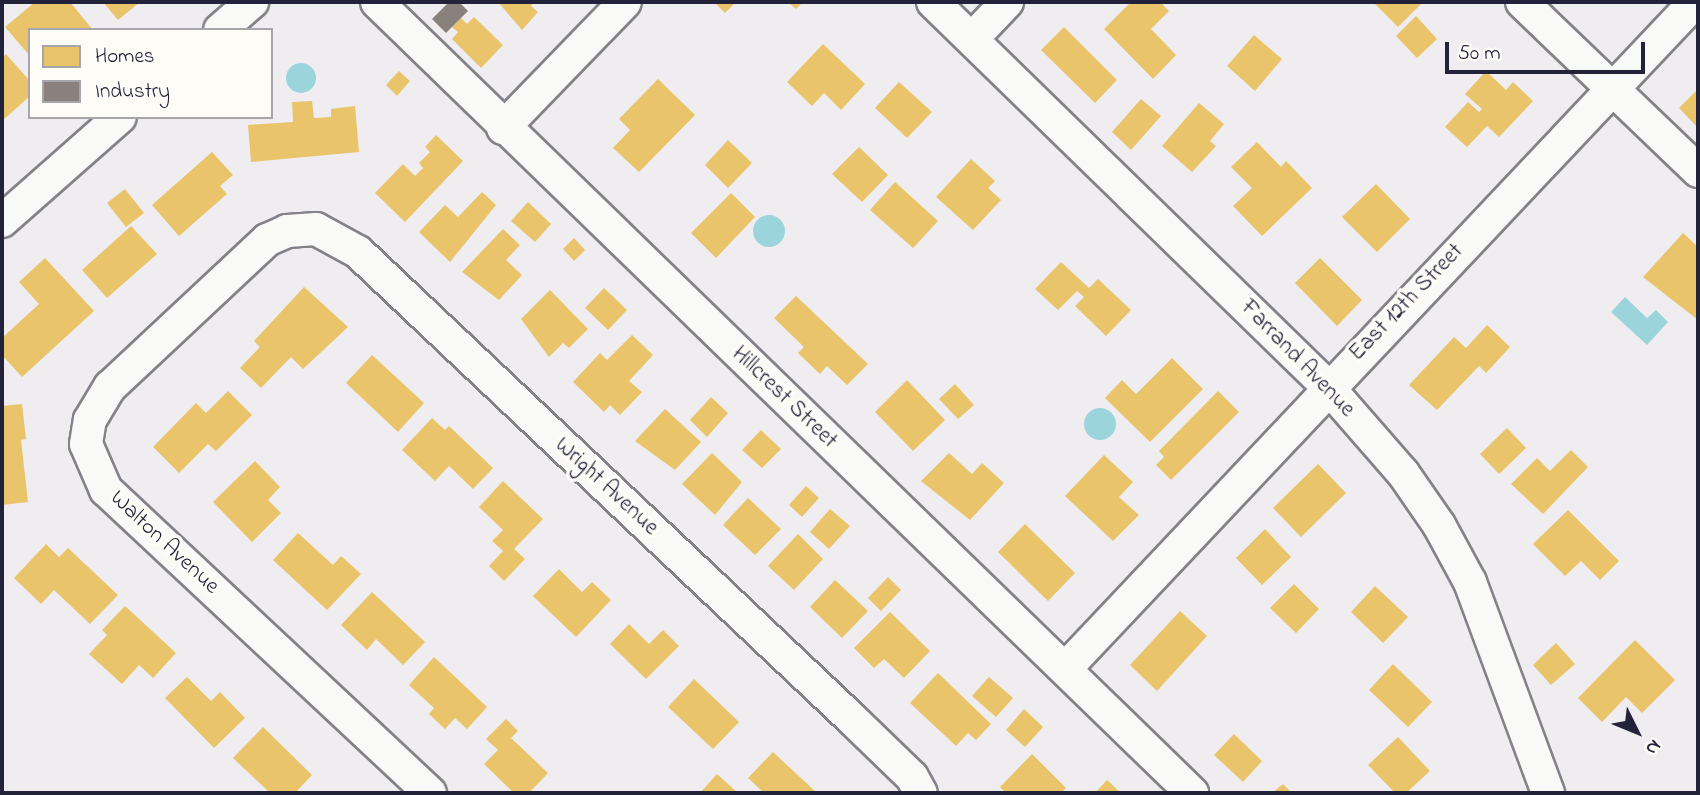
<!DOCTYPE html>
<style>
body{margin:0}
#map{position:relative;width:1700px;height:795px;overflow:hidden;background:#efedf0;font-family:"Indie Flower",sans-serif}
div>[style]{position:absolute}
.water>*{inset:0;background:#9cd4db}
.round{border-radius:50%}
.homes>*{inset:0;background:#e9c46a}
.industry>*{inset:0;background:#8a817c}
.roads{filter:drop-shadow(2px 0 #838288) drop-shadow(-2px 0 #838288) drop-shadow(0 2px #838288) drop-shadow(0 -2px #838288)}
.minor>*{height:32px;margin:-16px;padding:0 16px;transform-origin:16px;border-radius:16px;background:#f9f9f8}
span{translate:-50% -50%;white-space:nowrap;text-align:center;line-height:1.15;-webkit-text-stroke:7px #fdfcf7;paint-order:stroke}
.street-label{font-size:23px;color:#22223b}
.frame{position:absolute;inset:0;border:4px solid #22223b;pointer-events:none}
.legend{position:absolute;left:28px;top:28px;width:245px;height:91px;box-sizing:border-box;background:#fdfcf7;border:2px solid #a5a5ac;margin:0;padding:9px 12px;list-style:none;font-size:21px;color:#22223b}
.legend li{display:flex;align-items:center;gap:14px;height:35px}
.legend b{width:35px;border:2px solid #a5a5ac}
.north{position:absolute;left:1602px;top:697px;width:70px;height:70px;-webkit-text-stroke:5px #fdfcf7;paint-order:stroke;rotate:133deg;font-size:19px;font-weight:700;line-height:28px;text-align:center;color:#22223b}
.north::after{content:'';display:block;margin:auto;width:24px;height:32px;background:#22223b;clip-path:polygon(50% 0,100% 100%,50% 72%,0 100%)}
.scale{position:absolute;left:1445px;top:42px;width:200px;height:32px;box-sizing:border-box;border:4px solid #22223b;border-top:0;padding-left:9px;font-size:21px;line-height:24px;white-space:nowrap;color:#22223b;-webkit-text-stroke:5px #fdfcf7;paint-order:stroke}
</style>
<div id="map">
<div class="water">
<div class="round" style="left:286px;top:63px;width:30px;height:30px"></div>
<div class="round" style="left:753px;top:215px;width:32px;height:32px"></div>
<div style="clip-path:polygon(1625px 297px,1647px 318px,1656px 310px,1668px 322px,1647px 345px,1611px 312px)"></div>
<div class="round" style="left:1084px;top:408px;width:32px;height:32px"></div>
</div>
<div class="homes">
<div style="clip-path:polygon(35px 2px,70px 2px,93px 30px,30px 30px,30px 56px,5px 27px)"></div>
<div style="clip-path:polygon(103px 2px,140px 2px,118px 20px)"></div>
<div style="clip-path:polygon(498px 2px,534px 2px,531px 6px,538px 12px,522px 30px)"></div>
<div style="clip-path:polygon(714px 2px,736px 2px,725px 13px)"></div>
<div style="clip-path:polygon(788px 2px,803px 2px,796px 9px)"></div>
<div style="clip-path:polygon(1131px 2px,1160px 2px,1169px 11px,1151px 29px,1176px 55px,1153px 79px,1104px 29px)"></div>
<div style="clip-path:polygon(1373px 2px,1419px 2px,1421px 4px,1398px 27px)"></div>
<div style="clip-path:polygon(1416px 16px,1437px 39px,1417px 58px,1396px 36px)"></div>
<div style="clip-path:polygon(474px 17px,503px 45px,481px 68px,452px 39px,458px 32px,452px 27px,461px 18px,467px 24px)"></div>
<div style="clip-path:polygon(1064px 27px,1117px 80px,1095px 103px,1041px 50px)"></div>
<div style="clip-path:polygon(1254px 35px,1282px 59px,1255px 91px,1227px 66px)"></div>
<div style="clip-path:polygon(823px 44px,865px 84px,841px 110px,824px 93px,812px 106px,787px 82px)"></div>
<div style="clip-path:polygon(6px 54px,30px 81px,30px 96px,2px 121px,2px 58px)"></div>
<div style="clip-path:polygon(399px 71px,410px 81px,397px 96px,386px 85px)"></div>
<div style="clip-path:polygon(1486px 71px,1506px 90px,1513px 82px,1533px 101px,1499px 137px,1487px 126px,1467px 147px,1445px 127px,1468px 102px,1479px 112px,1482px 109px,1465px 94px)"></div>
<div style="clip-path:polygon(658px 79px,695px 115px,639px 172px,613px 148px,630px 130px,619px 119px)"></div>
<div style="clip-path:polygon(899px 82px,932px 112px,907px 138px,875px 108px)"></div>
<div style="clip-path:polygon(1698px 89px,1698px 128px,1679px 108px)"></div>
<div style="clip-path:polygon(1141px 99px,1161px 116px,1131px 150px,1112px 132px)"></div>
<div style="clip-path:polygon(312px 101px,314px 118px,331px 117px,331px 109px,355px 106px,359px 152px,251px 162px,248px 125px,293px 122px,292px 102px)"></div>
<div style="clip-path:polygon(1199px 103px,1224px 124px,1210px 141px,1216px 146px,1192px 172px,1162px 146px)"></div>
<div style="clip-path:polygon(436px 135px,463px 161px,405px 222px,375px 193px,403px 164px,415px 176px,423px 168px,419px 163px,430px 152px,425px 147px)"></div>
<div style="clip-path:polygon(728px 140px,752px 163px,728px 188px,705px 165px)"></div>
<div style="clip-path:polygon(1257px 142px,1281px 167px,1286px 161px,1312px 188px,1262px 236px,1233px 206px,1252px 188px,1231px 167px)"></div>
<div style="clip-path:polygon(859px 147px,888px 175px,862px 202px,832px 174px)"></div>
<div style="clip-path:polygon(212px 152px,233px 175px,220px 186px,227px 194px,179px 236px,152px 205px)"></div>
<div style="clip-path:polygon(971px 159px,995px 181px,988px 188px,1001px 200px,973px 230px,936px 197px)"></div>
<div style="clip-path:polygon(895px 182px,938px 221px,913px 248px,870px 210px)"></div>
<div style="clip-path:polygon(1376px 184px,1410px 219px,1377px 252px,1342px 217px)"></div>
<div style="clip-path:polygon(125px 189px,144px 213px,126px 227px,107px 203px)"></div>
<div style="clip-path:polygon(482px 192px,496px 205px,450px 262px,419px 232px,445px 205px,458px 217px)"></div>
<div style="clip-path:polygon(731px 193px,755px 217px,716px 258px,691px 233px)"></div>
<div style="clip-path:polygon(528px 202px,551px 224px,535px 242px,511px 221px)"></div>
<div style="clip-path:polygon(131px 226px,157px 254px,107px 298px,82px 270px)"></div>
<div style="clip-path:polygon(503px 229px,520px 245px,506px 260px,522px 275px,499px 300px,462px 272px)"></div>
<div style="clip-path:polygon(1683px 233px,1698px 247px,1698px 320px,1643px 277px)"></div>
<div style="clip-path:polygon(574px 238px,585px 250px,574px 261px,563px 249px)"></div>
<div style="clip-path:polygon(45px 258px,94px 311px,22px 377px,2px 355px,2px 338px,39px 304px,19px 282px)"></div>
<div style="clip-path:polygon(1320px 258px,1362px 300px,1337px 326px,1295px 283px)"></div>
<div style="clip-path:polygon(1061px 262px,1089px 288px,1098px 279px,1131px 310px,1106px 336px,1075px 306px,1084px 297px,1077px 291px,1058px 310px,1035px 289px)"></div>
<div style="clip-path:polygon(304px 287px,348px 327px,303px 369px,291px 357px,261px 388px,240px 368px,260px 347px,254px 341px)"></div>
<div style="clip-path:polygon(604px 288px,627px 310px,608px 330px,585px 308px)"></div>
<div style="clip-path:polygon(550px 290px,588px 329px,569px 348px,563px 343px,549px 357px,521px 319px)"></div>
<div style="clip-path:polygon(796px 296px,868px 364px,847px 385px,827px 366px,820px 374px,798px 353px,804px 347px,774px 318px)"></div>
<div style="clip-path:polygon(1487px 325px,1510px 347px,1486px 373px,1479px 366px,1437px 410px,1409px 385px,1454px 337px,1466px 348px)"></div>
<div style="clip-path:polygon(632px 335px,653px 355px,629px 381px,642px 392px,620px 415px,610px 405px,604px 412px,573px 382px,600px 353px,607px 360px)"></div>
<div style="clip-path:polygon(372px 355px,424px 403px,398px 432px,346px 383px)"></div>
<div style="clip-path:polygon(1172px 358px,1203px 389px,1150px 442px,1105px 398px,1122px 380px,1136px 394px)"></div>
<div style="clip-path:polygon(907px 380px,945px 420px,913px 451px,875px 412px)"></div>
<div style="clip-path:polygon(955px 384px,974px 405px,958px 419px,939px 399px)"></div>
<div style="clip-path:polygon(228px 391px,252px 415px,216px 451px,208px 444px,179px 473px,153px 447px,196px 403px,206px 413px)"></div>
<div style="clip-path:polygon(1218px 391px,1239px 412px,1171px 480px,1156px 465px,1164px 457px,1159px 451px)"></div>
<div style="clip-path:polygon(711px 397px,728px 413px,707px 437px,690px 420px)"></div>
<div style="clip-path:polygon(22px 404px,26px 439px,21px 440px,28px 502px,2px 505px,2px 406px)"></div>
<div style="clip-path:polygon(665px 409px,701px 442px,675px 470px,635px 441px)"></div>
<div style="clip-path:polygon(432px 418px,445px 430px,449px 426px,493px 468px,473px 489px,449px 466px,435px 481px,402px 450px)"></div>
<div style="clip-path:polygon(1507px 428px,1526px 448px,1499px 474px,1480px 454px)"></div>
<div style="clip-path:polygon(761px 430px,781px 449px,762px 468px,742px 450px)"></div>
<div style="clip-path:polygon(1571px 450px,1588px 467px,1543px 514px,1511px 484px,1537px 458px,1550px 471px)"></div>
<div style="clip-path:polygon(712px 453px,742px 482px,715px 515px,682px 484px)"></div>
<div style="clip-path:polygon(949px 453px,972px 474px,982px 463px,1004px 483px,970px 520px,921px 481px)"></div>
<div style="clip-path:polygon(1104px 455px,1133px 482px,1119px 497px,1139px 515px,1113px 541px,1065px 496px)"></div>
<div style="clip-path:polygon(255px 461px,280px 487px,268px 500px,281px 513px,252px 542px,213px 502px)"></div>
<div style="clip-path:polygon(1318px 464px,1346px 493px,1301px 537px,1273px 508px)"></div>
<div style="clip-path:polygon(503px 481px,543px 519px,514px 549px,525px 559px,504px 581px,489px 566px,503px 551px,492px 541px,503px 530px,479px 507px)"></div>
<div style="clip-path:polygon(806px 486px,819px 498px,802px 517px,789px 505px)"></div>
<div style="clip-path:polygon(748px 498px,781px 529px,755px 555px,723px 525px)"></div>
<div style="clip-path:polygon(830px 509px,850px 526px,829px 549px,810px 532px)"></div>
<div style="clip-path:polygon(1568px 510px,1619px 561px,1600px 580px,1581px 561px,1565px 576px,1533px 544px)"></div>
<div style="clip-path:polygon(1025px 524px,1075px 573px,1048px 601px,998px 552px)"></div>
<div style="clip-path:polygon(1265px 529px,1291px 557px,1262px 585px,1236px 558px)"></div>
<div style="clip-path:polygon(298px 533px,333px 565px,341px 556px,361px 574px,327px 610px,273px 560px)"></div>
<div style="clip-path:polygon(798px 534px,823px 559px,794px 590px,768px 566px)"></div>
<div style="clip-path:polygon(46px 544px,59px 557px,68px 548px,118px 595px,90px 624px,54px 590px,41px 604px,14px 578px)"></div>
<div style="clip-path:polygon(559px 569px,582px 592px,592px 582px,611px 600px,576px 637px,533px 596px)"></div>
<div style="clip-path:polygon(888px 577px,901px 590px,881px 611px,868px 598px)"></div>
<div style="clip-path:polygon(835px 580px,868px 611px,842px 638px,810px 607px)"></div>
<div style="clip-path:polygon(1294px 584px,1319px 609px,1296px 633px,1270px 608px)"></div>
<div style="clip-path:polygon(1375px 586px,1408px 617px,1383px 643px,1351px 612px)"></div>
<div style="clip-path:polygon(372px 592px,425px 642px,403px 665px,376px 639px,367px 650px,341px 625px)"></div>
<div style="clip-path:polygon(125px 606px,176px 653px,153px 678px,139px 665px,122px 684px,89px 654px,107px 635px,102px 630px)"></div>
<div style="clip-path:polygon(1180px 611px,1207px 636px,1157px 691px,1130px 665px)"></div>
<div style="clip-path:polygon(890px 612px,930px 651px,904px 678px,884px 659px,874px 668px,854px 648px)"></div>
<div style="clip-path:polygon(629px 624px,649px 644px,663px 630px,679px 646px,646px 679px,610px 644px)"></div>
<div style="clip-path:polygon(1635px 640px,1675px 680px,1642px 713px,1626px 697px,1602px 722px,1578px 698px)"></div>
<div style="clip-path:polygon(1556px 643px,1575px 664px,1551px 685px,1533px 665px)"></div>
<div style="clip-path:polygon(434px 657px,487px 707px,467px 729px,455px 718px,445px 729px,429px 714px,434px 708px,409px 685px)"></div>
<div style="clip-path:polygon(1393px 664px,1432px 702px,1408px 727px,1369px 690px)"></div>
<div style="clip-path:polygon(938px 673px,991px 724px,976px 740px,968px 733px,956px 746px,910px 703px)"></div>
<div style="clip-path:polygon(187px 677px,211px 701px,220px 692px,245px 718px,214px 748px,165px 698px)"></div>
<div style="clip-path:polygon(989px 677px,1013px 698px,996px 717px,972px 696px)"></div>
<div style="clip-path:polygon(694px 679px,739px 722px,713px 749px,668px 707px)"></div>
<div style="clip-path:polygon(1024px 709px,1043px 727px,1025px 747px,1006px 730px)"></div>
<div style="clip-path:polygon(506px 719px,518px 731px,511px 738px,548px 773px,529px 793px,514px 793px,484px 764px,498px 750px,486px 739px)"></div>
<div style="clip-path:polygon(263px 727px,312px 775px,295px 793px,270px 793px,233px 758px)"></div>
<div style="clip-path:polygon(1234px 734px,1262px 761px,1243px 782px,1214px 755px)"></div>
<div style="clip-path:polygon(1398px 737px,1430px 771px,1406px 793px,1395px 793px,1368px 765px)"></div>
<div style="clip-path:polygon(773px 752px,817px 793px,764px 793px,748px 778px)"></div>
<div style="clip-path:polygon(1032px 754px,1066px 788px,1061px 793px,1006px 793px,1000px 787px)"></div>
<div style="clip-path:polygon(717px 774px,738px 793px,700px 793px)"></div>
<div style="clip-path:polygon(1107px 780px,1121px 793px,1095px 793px)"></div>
<div style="clip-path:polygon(1283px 784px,1292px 793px,1272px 793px)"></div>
</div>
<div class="industry">
<div style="clip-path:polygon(449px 2px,459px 2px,468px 11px,446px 33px,432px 19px)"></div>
</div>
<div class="roads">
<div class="minor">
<div style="left:377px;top:2px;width:1136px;rotate:44.14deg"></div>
<div style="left:933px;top:2px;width:550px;rotate:44.26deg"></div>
<div style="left:1327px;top:386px;width:116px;rotate:48.9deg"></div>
<div style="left:1403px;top:473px;width:63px;rotate:55.3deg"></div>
<div style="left:1439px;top:525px;width:65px;rotate:61.5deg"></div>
<div style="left:1470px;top:582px;width:225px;rotate:69.7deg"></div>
<div style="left:1522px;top:2px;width:244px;rotate:43.8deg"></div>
<div style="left:220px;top:30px;width:43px;rotate:-41.2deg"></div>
<div style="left:972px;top:39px;width:51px;rotate:-46.6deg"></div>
<div style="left:503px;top:128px;width:175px;rotate:-45.9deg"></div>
<div style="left:2px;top:221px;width:157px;rotate:-41.4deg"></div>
<div style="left:1066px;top:668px;width:916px;rotate:-46.64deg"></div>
<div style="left:430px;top:793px;width:444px;rotate:-136.9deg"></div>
<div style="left:106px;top:490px;width:50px;rotate:-113.5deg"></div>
<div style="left:86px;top:444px;width:24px;rotate:-81deg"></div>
<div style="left:90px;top:420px;width:39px;rotate:-59deg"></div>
<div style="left:110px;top:387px;width:215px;rotate:-43.1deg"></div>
<div style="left:267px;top:240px;width:22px;rotate:-24deg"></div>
<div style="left:287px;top:231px;width:29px;rotate:-4deg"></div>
<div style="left:316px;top:229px;width:48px;rotate:28.7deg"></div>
<div style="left:358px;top:252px;width:680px;rotate:43.39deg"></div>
<div style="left:852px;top:719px;width:83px;rotate:44deg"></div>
<div style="left:912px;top:777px;width:18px;rotate:61deg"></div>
</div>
</div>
<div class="street-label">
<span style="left:1407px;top:303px;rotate:-46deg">East 12th Street</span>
<span style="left:1297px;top:359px;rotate:46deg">Farrand Avenue</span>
<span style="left:784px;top:398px;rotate:44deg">Hillcrest Street</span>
<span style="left:606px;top:487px;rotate:43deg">Wright Avenue</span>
<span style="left:164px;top:543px;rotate:43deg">Walton Avenue</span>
</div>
<div class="frame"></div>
<ul class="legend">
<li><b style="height:19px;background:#e9c46a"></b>Homes</li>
<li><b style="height:19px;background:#8a817c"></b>Industry</li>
</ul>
<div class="north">N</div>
<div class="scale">50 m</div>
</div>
